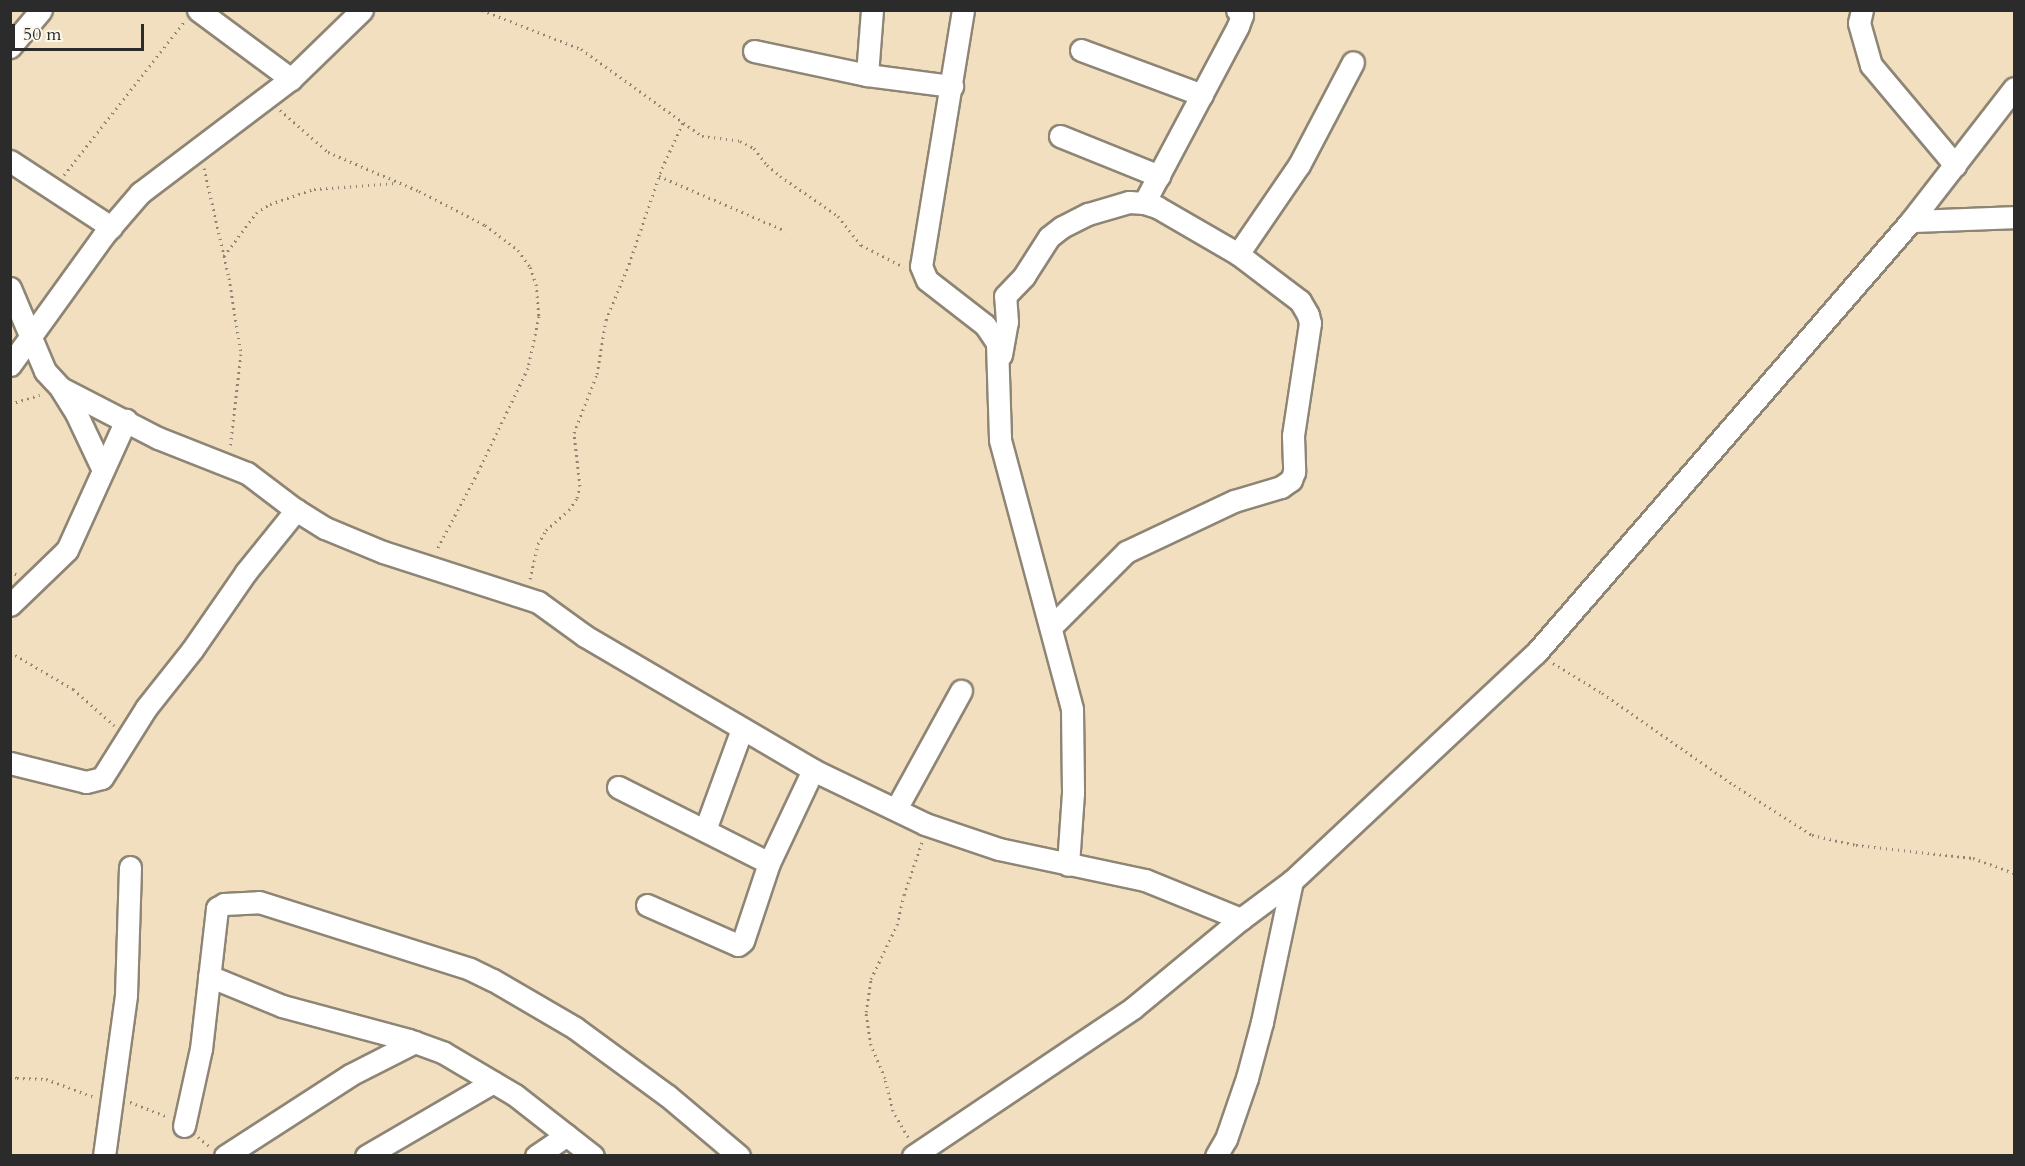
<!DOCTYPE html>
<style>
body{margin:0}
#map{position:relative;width:2025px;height:1166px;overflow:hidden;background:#f1dfbf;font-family:Cardo,serif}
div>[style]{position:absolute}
.path>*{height:3px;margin-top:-1.5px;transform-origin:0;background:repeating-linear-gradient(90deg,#8e8575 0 1.5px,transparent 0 6px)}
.roads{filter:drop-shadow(2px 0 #8e8575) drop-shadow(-2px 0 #8e8575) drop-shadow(0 2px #8e8575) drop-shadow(0 -2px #8e8575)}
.minor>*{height:21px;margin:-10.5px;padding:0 10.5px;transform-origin:10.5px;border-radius:10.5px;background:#fff}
span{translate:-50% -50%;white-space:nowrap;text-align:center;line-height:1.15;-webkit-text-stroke:5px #fbf7ec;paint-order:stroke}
.frame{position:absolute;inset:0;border:12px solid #2b2b2b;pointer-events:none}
.scale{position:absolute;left:12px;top:24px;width:132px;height:27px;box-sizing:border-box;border:3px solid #2b2b2b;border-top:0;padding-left:8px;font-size:18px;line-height:21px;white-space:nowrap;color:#2b2b2b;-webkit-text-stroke:4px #fbf7ec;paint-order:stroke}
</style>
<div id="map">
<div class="path">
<div style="left:482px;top:10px;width:106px;rotate:21.5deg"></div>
<div style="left:581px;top:49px;width:149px;rotate:35.7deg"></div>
<div style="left:702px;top:136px;width:38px;rotate:7deg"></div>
<div style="left:740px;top:141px;width:16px;rotate:27deg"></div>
<div style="left:754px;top:148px;width:21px;rotate:53deg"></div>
<div style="left:767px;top:165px;width:17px;rotate:40deg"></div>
<div style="left:780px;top:176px;width:70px;rotate:34.6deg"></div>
<div style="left:838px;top:216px;width:37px;rotate:52deg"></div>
<div style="left:861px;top:245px;width:48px;rotate:27.1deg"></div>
<div style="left:280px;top:110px;width:64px;rotate:41.2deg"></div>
<div style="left:328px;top:152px;width:99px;rotate:23.2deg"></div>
<div style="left:419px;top:191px;width:74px;rotate:27.3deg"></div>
<div style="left:485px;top:225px;width:41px;rotate:37.1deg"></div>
<div style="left:518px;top:250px;width:21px;rotate:55deg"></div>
<div style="left:530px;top:267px;width:18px;rotate:71deg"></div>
<div style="left:536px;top:284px;width:32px;rotate:85deg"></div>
<div style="left:539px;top:316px;width:53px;rotate:101.9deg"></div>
<div style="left:528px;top:368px;width:115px;rotate:115.7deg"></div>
<div style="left:478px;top:472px;width:87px;rotate:118deg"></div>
<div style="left:204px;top:168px;width:113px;rotate:77.2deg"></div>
<div style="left:229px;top:278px;width:77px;rotate:81deg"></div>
<div style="left:241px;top:354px;width:95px;rotate:96.7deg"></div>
<div style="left:64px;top:175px;width:194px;rotate:-51.9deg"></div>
<div style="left:659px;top:176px;width:138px;rotate:23.4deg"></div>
<div style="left:224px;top:256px;width:54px;rotate:-53.3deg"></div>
<div style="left:256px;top:213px;width:17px;rotate:-33deg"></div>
<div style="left:270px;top:204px;width:46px;rotate:-18.8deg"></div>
<div style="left:314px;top:189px;width:82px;rotate:-4.2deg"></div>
<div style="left:10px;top:404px;width:31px;rotate:-17deg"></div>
<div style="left:10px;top:570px;width:9px;rotate:36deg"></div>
<div style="left:530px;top:579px;width:36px;rotate:-77deg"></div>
<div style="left:538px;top:544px;width:16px;rotate:-60deg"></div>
<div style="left:546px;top:530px;width:30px;rotate:-41deg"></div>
<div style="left:569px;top:510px;width:14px;rotate:-56deg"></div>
<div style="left:577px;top:498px;width:12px;rotate:-76deg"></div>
<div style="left:580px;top:486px;width:53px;rotate:-96.5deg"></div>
<div style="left:574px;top:433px;width:63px;rotate:-68.7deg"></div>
<div style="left:597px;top:374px;width:55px;rotate:-80.5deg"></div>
<div style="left:606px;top:320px;width:61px;rotate:-67.7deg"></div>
<div style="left:629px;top:264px;width:102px;rotate:-71deg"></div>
<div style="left:662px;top:168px;width:50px;rotate:-65deg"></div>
<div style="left:10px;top:652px;width:73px;rotate:30.4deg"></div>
<div style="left:73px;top:689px;width:55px;rotate:41.3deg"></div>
<div style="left:1553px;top:663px;width:57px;rotate:31.5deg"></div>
<div style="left:1602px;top:693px;width:161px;rotate:34.9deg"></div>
<div style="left:1734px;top:785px;width:93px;rotate:32.7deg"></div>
<div style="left:1812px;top:835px;width:45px;rotate:12.8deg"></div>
<div style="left:1856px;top:845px;width:118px;rotate:6.3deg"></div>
<div style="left:1973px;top:858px;width:44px;rotate:20.1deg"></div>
<div style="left:10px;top:1074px;width:8px;rotate:30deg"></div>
<div style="left:17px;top:1078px;width:29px;rotate:2deg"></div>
<div style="left:46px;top:1079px;width:51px;rotate:20.6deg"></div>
<div style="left:130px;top:1102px;width:41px;rotate:21.5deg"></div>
<div style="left:198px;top:1137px;width:14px;rotate:39deg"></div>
<div style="left:908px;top:1137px;width:30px;rotate:-120deg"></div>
<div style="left:893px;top:1111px;width:34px;rotate:-104deg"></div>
<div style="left:885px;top:1078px;width:36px;rotate:-113deg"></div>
<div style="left:871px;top:1045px;width:33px;rotate:-99deg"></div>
<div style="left:866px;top:1012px;width:33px;rotate:-81deg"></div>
<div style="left:871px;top:979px;width:60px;rotate:-64.3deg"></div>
<div style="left:897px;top:925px;width:31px;rotate:-77deg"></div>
<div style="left:904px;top:895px;width:56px;rotate:-71.2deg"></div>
</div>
<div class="roads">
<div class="minor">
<div style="left:198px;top:10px;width:116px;rotate:36.6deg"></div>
<div style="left:963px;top:10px;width:259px;rotate:99.3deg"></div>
<div style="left:921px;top:266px;width:15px;rotate:67deg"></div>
<div style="left:927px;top:280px;width:73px;rotate:37.8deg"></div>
<div style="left:985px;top:325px;width:22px;rotate:56deg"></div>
<div style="left:997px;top:343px;width:97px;rotate:88.2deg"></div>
<div style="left:1000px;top:440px;width:278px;rotate:75deg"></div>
<div style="left:1072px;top:709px;width:84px;rotate:89.3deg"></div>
<div style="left:1073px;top:793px;width:72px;rotate:94deg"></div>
<div style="left:1862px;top:10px;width:13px;rotate:103deg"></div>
<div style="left:1859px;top:23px;width:44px;rotate:74.1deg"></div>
<div style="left:1871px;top:65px;width:131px;rotate:50deg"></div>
<div style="left:10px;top:47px;width:48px;rotate:-50deg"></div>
<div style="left:1081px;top:50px;width:129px;rotate:20.4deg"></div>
<div style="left:754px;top:51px;width:116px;rotate:12deg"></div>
<div style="left:867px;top:75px;width:86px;rotate:7.4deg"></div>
<div style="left:867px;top:75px;width:65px;rotate:-85.6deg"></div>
<div style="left:1060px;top:136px;width:107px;rotate:22deg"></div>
<div style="left:10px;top:161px;width:121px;rotate:33.2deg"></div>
<div style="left:1144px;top:203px;width:200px;rotate:-62deg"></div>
<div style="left:1238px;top:26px;width:12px;rotate:-70deg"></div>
<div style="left:1242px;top:15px;width:7px;rotate:-135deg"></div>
<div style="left:1911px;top:221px;width:103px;rotate:-2.2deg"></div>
<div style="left:1238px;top:254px;width:108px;rotate:-55.6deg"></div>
<div style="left:1299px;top:165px;width:116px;rotate:-62.3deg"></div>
<div style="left:10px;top:288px;width:90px;rotate:67.1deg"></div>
<div style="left:45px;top:371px;width:23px;rotate:47deg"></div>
<div style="left:61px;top:388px;width:109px;rotate:27.3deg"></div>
<div style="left:158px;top:438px;width:96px;rotate:21.5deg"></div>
<div style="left:247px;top:473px;width:61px;rotate:37.1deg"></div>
<div style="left:296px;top:510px;width:34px;rotate:32deg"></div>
<div style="left:325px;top:528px;width:63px;rotate:22.5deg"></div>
<div style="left:383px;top:552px;width:163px;rotate:17.9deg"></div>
<div style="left:538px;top:602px;width:58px;rotate:35.9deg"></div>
<div style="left:585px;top:636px;width:264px;rotate:30.4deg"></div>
<div style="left:813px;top:770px;width:124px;rotate:25.7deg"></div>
<div style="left:925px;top:824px;width:78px;rotate:18.7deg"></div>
<div style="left:999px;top:849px;width:149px;rotate:12deg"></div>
<div style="left:1145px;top:880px;width:104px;rotate:22.1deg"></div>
<div style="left:1001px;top:355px;width:34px;rotate:-80deg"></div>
<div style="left:1007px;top:322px;width:26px;rotate:-94deg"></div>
<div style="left:1005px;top:296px;width:28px;rotate:-46deg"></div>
<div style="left:1024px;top:276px;width:46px;rotate:-57.3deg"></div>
<div style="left:1049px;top:237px;width:16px;rotate:-38deg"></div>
<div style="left:1062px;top:227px;width:29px;rotate:-27deg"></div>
<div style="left:1088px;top:214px;width:43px;rotate:-16.3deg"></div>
<div style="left:1129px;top:202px;width:15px;rotate:4deg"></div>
<div style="left:1144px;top:203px;width:14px;rotate:17deg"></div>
<div style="left:1157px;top:207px;width:94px;rotate:30.1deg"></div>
<div style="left:1238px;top:254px;width:78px;rotate:37.2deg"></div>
<div style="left:1300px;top:301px;width:16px;rotate:60deg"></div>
<div style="left:1308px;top:315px;width:8px;rotate:76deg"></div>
<div style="left:1310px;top:323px;width:114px;rotate:98.6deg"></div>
<div style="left:1293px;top:436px;width:36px;rotate:88deg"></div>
<div style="left:1294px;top:472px;width:9px;rotate:111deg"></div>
<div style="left:1291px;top:480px;width:12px;rotate:145deg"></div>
<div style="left:1281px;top:487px;width:49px;rotate:163.4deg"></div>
<div style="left:1234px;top:501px;width:119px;rotate:154.7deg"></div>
<div style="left:1126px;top:552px;width:106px;rotate:135deg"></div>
<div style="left:10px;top:365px;width:159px;rotate:-54.2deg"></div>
<div style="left:103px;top:236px;width:57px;rotate:-49.3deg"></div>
<div style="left:140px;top:193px;width:189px;rotate:-37.1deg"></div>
<div style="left:291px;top:79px;width:99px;rotate:-44.2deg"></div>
<div style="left:61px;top:389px;width:28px;rotate:58deg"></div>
<div style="left:76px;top:413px;width:63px;rotate:64.7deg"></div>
<div style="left:10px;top:605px;width:79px;rotate:-44deg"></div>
<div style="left:67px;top:550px;width:143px;rotate:-65.6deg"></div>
<div style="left:10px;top:763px;width:78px;rotate:14deg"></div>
<div style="left:86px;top:782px;width:16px;rotate:-14deg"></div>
<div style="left:102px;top:778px;width:83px;rotate:-57.8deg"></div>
<div style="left:146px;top:708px;width:74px;rotate:-51.6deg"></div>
<div style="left:192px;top:650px;width:95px;rotate:-55.3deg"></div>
<div style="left:246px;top:572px;width:80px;rotate:-51.1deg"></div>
<div style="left:618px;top:787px;width:169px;rotate:26.7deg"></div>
<div style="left:896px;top:809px;width:135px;rotate:-61.2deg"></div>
<div style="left:705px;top:830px;width:108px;rotate:-69.9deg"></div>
<div style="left:647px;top:905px;width:99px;rotate:23.7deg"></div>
<div style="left:738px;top:945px;width:6px;rotate:-39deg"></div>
<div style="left:743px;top:941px;width:82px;rotate:-71.6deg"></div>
<div style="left:769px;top:863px;width:103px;rotate:-64.7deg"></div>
<div style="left:209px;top:976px;width:79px;rotate:22.3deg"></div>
<div style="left:282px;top:1006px;width:131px;rotate:15deg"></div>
<div style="left:409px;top:1040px;width:37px;rotate:20deg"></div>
<div style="left:444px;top:1053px;width:82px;rotate:30.6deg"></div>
<div style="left:515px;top:1095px;width:99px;rotate:38deg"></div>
<div style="left:184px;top:1126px;width:79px;rotate:-77.6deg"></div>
<div style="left:201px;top:1049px;width:142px;rotate:-83.5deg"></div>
<div style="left:217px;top:908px;width:8px;rotate:-30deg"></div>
<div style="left:224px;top:904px;width:35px;rotate:-3deg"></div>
<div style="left:259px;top:902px;width:221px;rotate:17.6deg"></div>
<div style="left:470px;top:969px;width:25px;rotate:26deg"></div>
<div style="left:493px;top:980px;width:95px;rotate:30.3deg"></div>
<div style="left:575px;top:1028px;width:115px;rotate:36.2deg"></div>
<div style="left:668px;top:1096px;width:93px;rotate:40.2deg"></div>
<div style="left:104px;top:1156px;width:162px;rotate:-82.2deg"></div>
<div style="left:126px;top:995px;width:128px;rotate:-88.2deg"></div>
<div style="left:225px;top:1156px;width:149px;rotate:-32.9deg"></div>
<div style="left:350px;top:1075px;width:73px;rotate:-26.9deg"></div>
<div style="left:366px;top:1156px;width:147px;rotate:-30.2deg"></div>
<div style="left:536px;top:1156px;width:37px;rotate:-34deg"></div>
<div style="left:913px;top:1156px;width:265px;rotate:-33.9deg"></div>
<div style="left:1133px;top:1008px;width:140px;rotate:-39.5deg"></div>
<div style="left:1241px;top:919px;width:64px;rotate:-36.7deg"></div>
<div style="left:1292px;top:881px;width:334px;rotate:-43.1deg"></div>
<div style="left:1536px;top:653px;width:572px;rotate:-49.04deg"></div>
<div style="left:1911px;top:221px;width:168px;rotate:-52.2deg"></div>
<div style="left:1216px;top:1156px;width:20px;rotate:-60deg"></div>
<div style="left:1226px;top:1139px;width:65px;rotate:-71deg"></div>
<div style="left:1247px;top:1078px;width:58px;rotate:-75deg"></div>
<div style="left:1262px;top:1022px;width:144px;rotate:-78deg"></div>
</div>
</div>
<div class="frame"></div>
<div class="scale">50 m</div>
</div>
